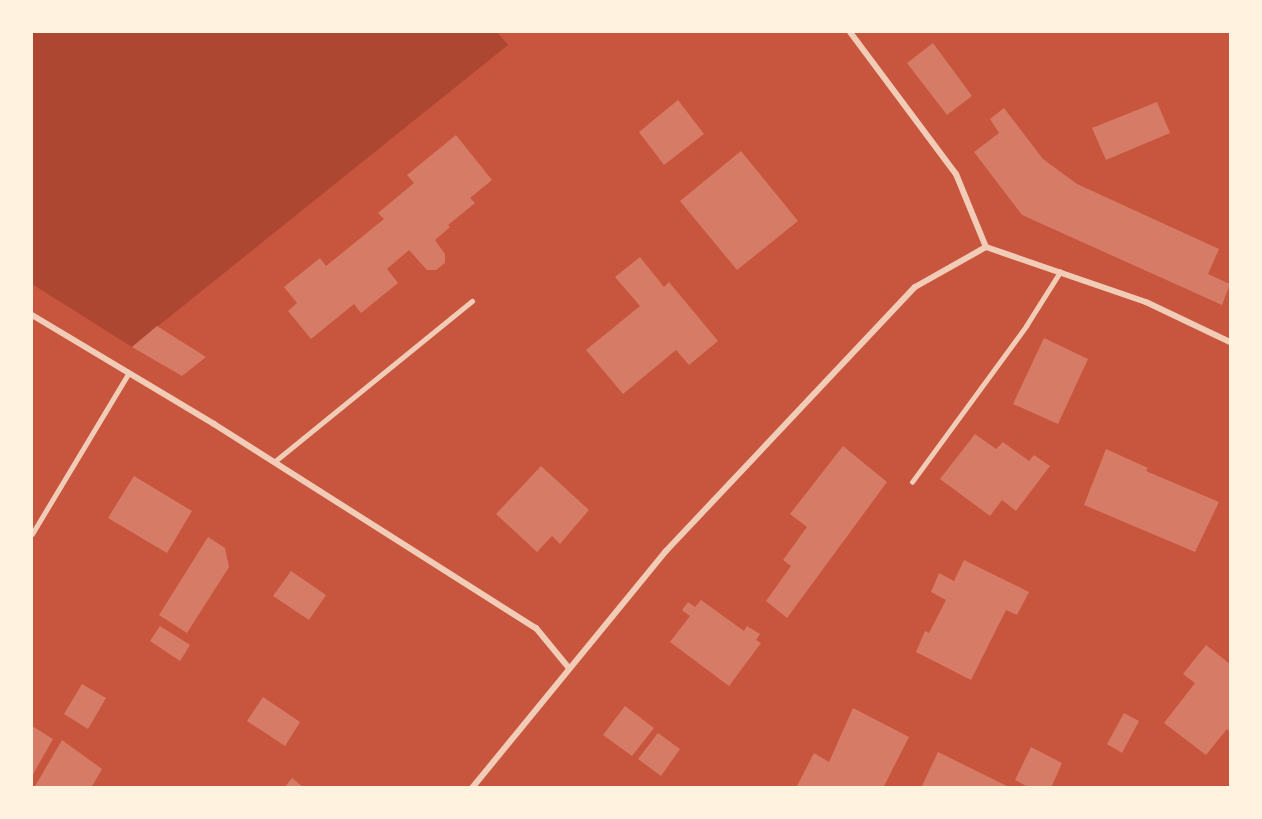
<!DOCTYPE html>
<style>
body{margin:0}
#map{position:relative;width:1262px;height:819px;overflow:hidden;background:#c8553d;font-family:"Archivo Narrow",sans-serif}
div>[style]{position:absolute}
.green>*{inset:0;background:#ae4732}
.building>*{inset:0;background:#d67c66}
.service>*{height:4.5px;margin:-2.25px;padding:0 2.25px;transform-origin:2.25px;border-radius:2.25px;background:#f1ccb7}
.minor>*{height:6px;margin:-3px;padding:0 3px;transform-origin:3px;border-radius:3px;background:#f1ccb7}
span{translate:-50% -50%;white-space:nowrap;text-align:center;line-height:1.15;-webkit-text-stroke:5px #fff3e0;paint-order:stroke}
.frame{position:absolute;inset:0;border:33px solid #fff3e0;pointer-events:none}
</style>
<div id="map">
<div class="green">
<div style="clip-path:polygon(32px 32px,497px 32px,508px 45px,132px 347px,32px 284px)"></div>
</div>
<div class="building">
<div style="clip-path:polygon(933px 43px,972px 96px,947px 115px,907px 63px)"></div>
<div style="clip-path:polygon(678px 100px,704px 134px,664px 165px,639px 132px)"></div>
<div style="clip-path:polygon(1157px 102px,1170px 133px,1106px 160px,1092px 128px)"></div>
<div style="clip-path:polygon(1004px 108px,1043px 159px,1077px 184px,1219px 249px,1208px 274px,1230px 284px,1222px 305px,1022px 215px,974px 152px,999px 133px,990px 119px)"></div>
<div style="clip-path:polygon(456px 135px,492px 180px,470px 198px,475px 203px,448px 225px,450px 227px,435px 240px,445px 254px,445px 263px,436px 270px,427px 270px,409px 250px,387px 269px,398px 283px,361px 313px,354px 304px,311px 339px,288px 311px,297px 303px,284px 287px,320px 258px,326px 266px,384px 219px,378px 213px,414px 183px,407px 175px)"></div>
<div style="clip-path:polygon(741px 151px,798px 221px,737px 270px,680px 201px)"></div>
<div style="clip-path:polygon(640px 257px,664px 287px,669px 282px,718px 341px,689px 365px,676px 350px,623px 394px,586px 350px,640px 306px,615px 277px)"></div>
<div style="clip-path:polygon(157px 326px,206px 357px,182px 376px,132px 347px)"></div>
<div style="clip-path:polygon(1044px 338px,1088px 359px,1058px 424px,1013px 404px)"></div>
<div style="clip-path:polygon(975px 434px,996px 449px,1003px 442px,1029px 461px,1034px 455px,1050px 466px,1016px 511px,1002px 500px,990px 516px,940px 479px)"></div>
<div style="clip-path:polygon(843px 446px,887px 482px,787px 618px,766px 601px,791px 566px,783px 560px,807px 527px,790px 514px)"></div>
<div style="clip-path:polygon(1106px 449px,1148px 468px,1146px 471px,1219px 502px,1195px 552px,1084px 505px)"></div>
<div style="clip-path:polygon(541px 466px,589px 510px,560px 544px,552px 536px,537px 552px,496px 514px)"></div>
<div style="clip-path:polygon(134px 476px,192px 511px,167px 553px,108px 518px)"></div>
<div style="clip-path:polygon(208px 537px,225px 548px,229px 567px,187px 633px,159px 615px)"></div>
<div style="clip-path:polygon(964px 560px,1029px 592px,1017px 615px,1006px 610px,971px 680px,916px 652px,925px 631px,929px 633px,946px 600px,931px 592px,939px 573px,954px 581px)"></div>
<div style="clip-path:polygon(291px 571px,326px 595px,309px 620px,273px 596px)"></div>
<div style="clip-path:polygon(701px 600px,744px 631px,747px 626px,760px 634px,756px 640px,761px 643px,729px 686px,670px 642px,690px 616px,682px 610px,688px 602px,695px 607px)"></div>
<div style="clip-path:polygon(160px 626px,190px 645px,180px 661px,150px 641px)"></div>
<div style="clip-path:polygon(1206px 645px,1230px 664px,1230px 732px,1227px 729px,1206px 755px,1164px 723px,1195px 683px,1183px 674px)"></div>
<div style="clip-path:polygon(82px 684px,106px 698px,88px 729px,64px 714px)"></div>
<div style="clip-path:polygon(263px 697px,300px 722px,285px 746px,247px 721px)"></div>
<div style="clip-path:polygon(625px 706px,654px 728px,632px 756px,603px 735px)"></div>
<div style="clip-path:polygon(853px 708px,909px 737px,883px 788px,796px 788px,814px 753px,829px 762px)"></div>
<div style="clip-path:polygon(1124px 713px,1139px 721px,1122px 753px,1107px 744px)"></div>
<div style="clip-path:polygon(32px 726px,53px 739px,32px 776px)"></div>
<div style="clip-path:polygon(658px 733px,680px 749px,661px 776px,638px 759px)"></div>
<div style="clip-path:polygon(62px 740px,102px 769px,91px 788px,34px 788px)"></div>
<div style="clip-path:polygon(1031px 747px,1062px 763px,1051px 788px,1030px 788px,1015px 780px)"></div>
<div style="clip-path:polygon(938px 752px,1011px 788px,921px 788px)"></div>
<div style="clip-path:polygon(292px 778px,304px 788px,284px 788px)"></div>
</div>
<div class="service">
<div style="left:274px;top:462px;width:255px;rotate:-39.1deg"></div>
<div style="left:912px;top:482px;width:193px;rotate:-53.8deg"></div>
<div style="left:1026px;top:326px;width:64px;rotate:-57.8deg"></div>
<div style="left:32px;top:534px;width:187px;rotate:-59deg"></div>
</div>
<div class="minor">
<div style="left:850px;top:32px;width:177px;rotate:53.3deg"></div>
<div style="left:956px;top:174px;width:79px;rotate:67.7deg"></div>
<div style="left:986px;top:247px;width:169px;rotate:19deg"></div>
<div style="left:1146px;top:302px;width:93px;rotate:25.5deg"></div>
<div style="left:32px;top:315px;width:212px;rotate:30.9deg"></div>
<div style="left:214px;top:424px;width:381px;rotate:32.4deg"></div>
<div style="left:536px;top:628px;width:50px;rotate:50.6deg"></div>
<div style="left:472px;top:788px;width:306px;rotate:-50.7deg"></div>
<div style="left:666px;top:551px;width:363px;rotate:-46.7deg"></div>
<div style="left:915px;top:287px;width:81px;rotate:-29.4deg"></div>
</div>
<div class="frame"></div>
</div>
